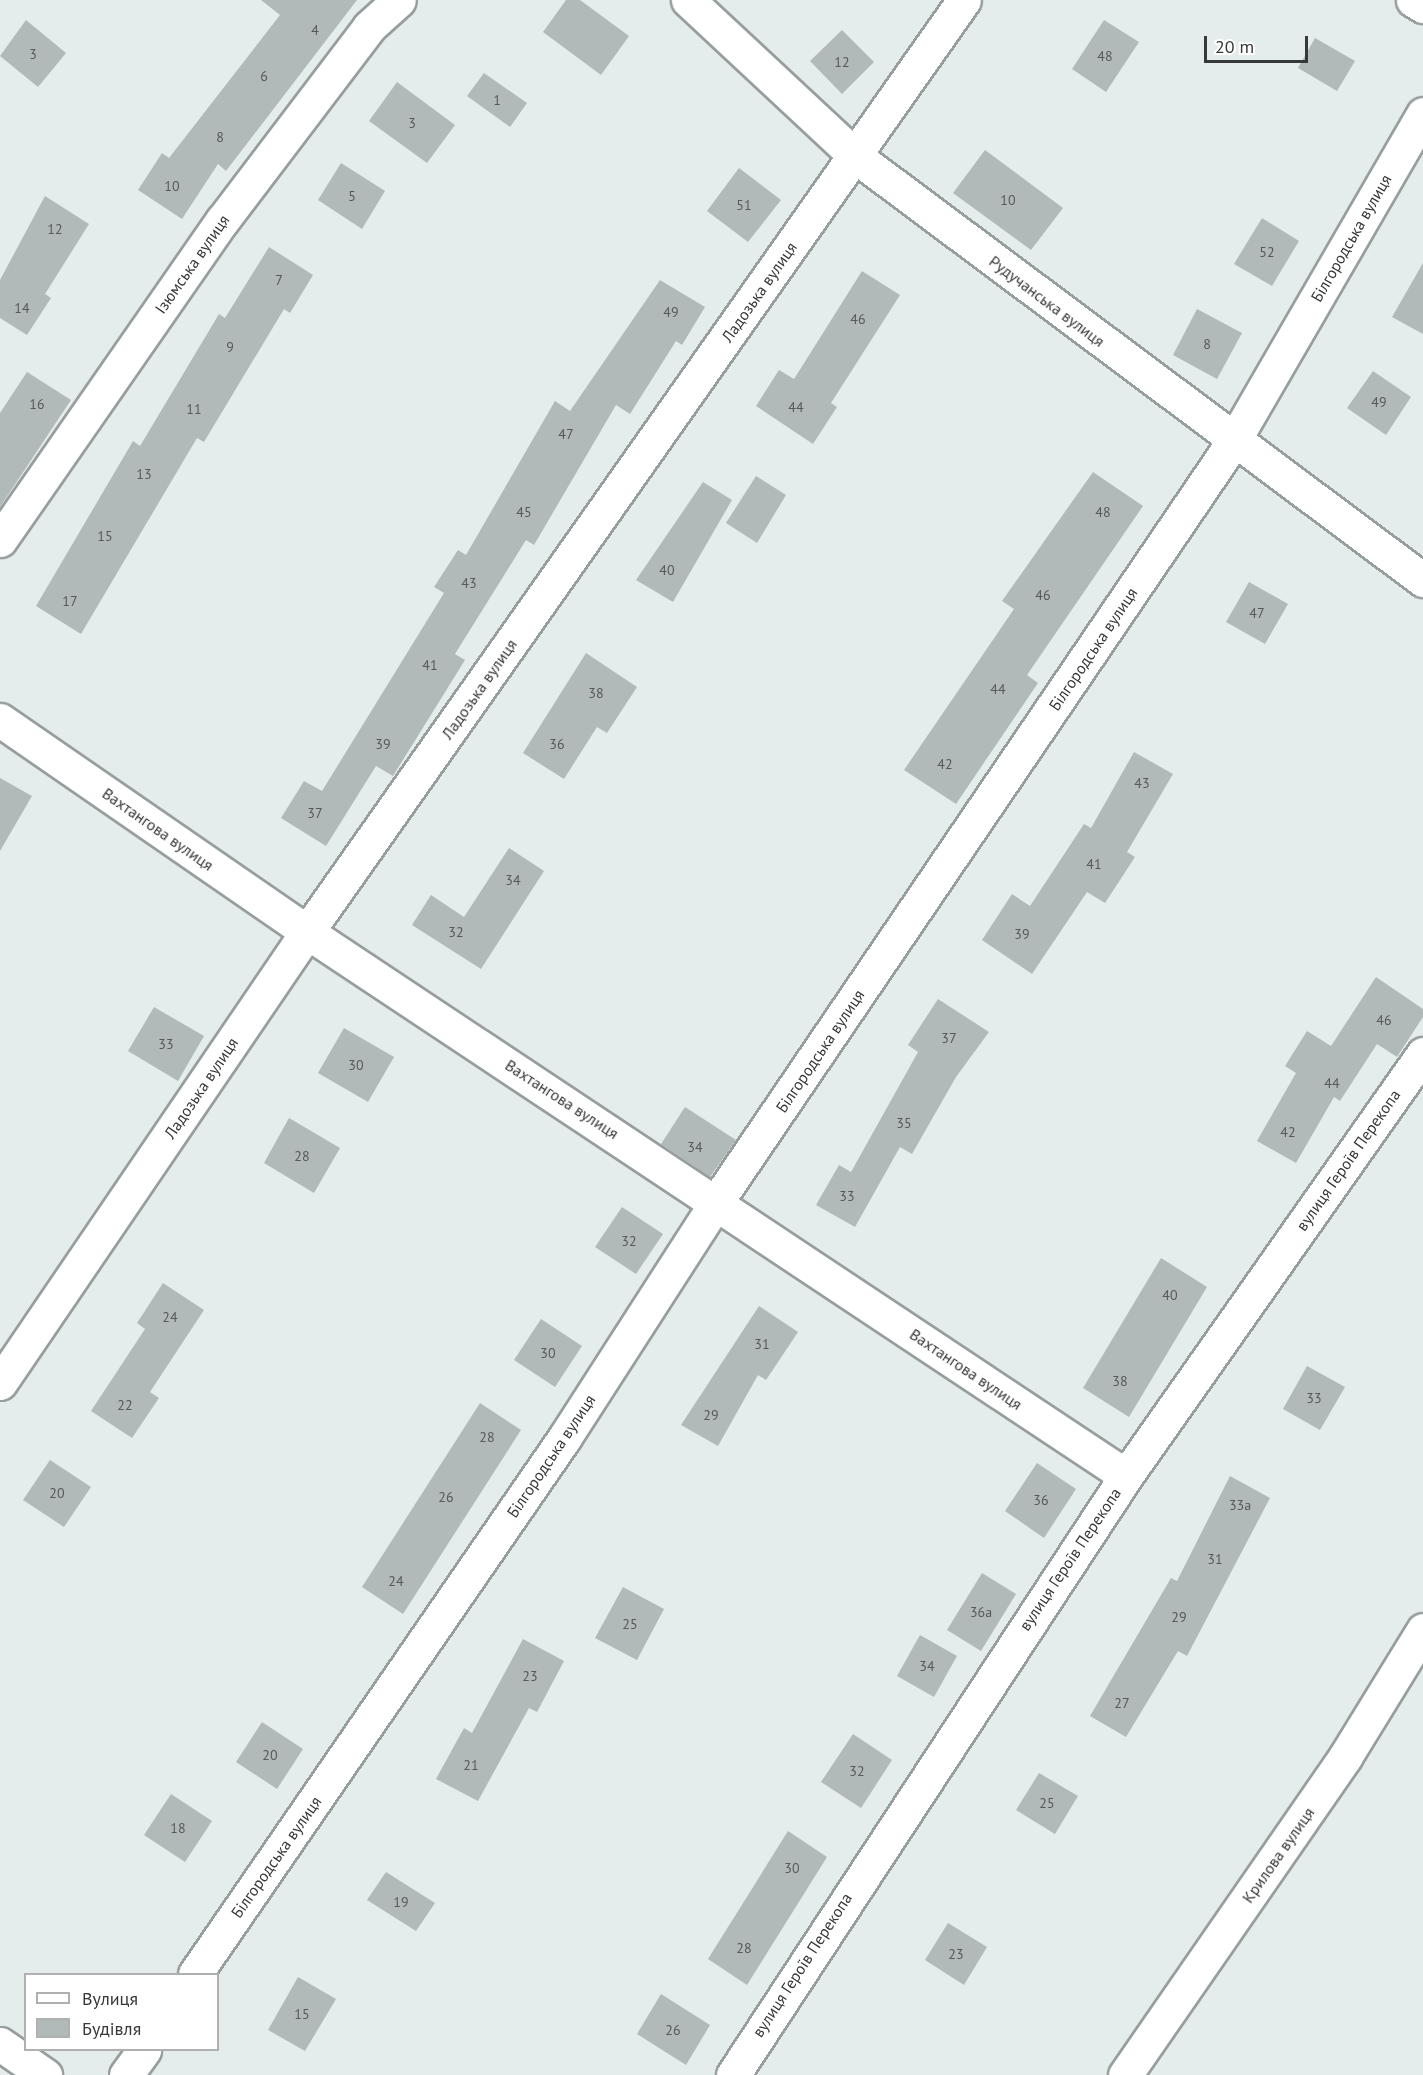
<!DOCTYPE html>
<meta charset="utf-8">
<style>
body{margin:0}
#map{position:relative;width:1423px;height:2075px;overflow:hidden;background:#e5ecec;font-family:"PT Sans",sans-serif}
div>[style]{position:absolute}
.building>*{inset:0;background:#b2bab9}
.roads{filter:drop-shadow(2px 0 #979e9e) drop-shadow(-2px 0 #979e9e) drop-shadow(0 2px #979e9e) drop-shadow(0 -2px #979e9e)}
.street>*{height:33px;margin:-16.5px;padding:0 16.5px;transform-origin:16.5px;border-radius:16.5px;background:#fff}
span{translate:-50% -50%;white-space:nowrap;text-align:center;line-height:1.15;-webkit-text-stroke:6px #fff;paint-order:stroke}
.number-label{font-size:14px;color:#555958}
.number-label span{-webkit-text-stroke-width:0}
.street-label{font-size:16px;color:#363938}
.legend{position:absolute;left:24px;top:1973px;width:195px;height:78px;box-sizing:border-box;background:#fff;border:2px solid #afb0af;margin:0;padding:8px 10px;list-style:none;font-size:18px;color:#363938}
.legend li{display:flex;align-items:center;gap:12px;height:30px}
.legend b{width:30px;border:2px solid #afb0af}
.scale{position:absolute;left:1204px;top:36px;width:104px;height:27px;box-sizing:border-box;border:3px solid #363938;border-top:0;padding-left:8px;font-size:18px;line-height:21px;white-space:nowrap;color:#363938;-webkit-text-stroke:4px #fff;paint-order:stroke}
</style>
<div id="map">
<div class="building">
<div style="clip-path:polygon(261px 0,357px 0,226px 171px,218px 164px,182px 219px,138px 190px,162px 153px,169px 158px,280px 15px)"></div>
<div style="clip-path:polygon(566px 0,580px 0,629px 36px,601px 75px,543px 32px)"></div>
<div style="clip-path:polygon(26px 20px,66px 53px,38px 87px,0 56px)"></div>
<div style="clip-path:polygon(1104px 20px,1139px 42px,1106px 92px,1072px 69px)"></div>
<div style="clip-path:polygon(842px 30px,874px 62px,842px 94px,810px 61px)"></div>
<div style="clip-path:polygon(1315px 38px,1355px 61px,1337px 91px,1298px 68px)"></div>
<div style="clip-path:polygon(484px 73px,527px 103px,510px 127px,467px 96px)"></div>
<div style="clip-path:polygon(397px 82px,455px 125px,427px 163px,369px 121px)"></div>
<div style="clip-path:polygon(985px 150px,1063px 208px,1031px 250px,953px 193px)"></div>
<div style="clip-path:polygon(341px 163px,385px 191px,362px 229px,318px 200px)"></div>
<div style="clip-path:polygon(739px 168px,781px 200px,748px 242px,707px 211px)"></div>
<div style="clip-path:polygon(45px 196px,89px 224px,45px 294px,51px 298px,27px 335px,0 318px,0 280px)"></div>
<div style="clip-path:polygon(1262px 218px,1299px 241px,1272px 286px,1234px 264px)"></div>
<div style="clip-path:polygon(269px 247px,313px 275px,290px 313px,284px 309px,204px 442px,197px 438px,81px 634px,36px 606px,133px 441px,140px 446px,219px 314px,225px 318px)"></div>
<div style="clip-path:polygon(1423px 263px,1423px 334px,1392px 317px)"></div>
<div style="clip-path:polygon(862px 271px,900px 295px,831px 403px,837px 407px,813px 444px,756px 406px,779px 370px,794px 379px)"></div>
<div style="clip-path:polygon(660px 280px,705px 307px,682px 345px,676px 341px,630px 414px,616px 405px,534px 545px,526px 540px,455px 654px,465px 660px,393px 776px,376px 766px,326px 846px,281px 818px,304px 781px,322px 791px,444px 593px,434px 587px,458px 550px,466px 555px,555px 401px,570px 411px)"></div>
<div style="clip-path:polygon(1197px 309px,1242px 333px,1217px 379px,1173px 355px)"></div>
<div style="clip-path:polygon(1373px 371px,1411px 397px,1386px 435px,1347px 408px)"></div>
<div style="clip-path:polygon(27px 372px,71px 400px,0 507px,0 413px)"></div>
<div style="clip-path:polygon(1093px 472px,1143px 506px,1027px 675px,1038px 683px,956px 804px,904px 770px,1014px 609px,1002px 601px)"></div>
<div style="clip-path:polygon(756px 476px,786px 495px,757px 543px,726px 523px)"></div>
<div style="clip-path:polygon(703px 482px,732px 500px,673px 602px,636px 580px)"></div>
<div style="clip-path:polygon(1249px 582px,1288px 604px,1265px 644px,1226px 622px)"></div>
<div style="clip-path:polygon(586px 653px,637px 687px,607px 733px,597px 727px,564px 779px,523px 753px)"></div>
<div style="clip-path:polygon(1134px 752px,1173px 774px,1127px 852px,1135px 857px,1105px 903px,1087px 892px,1032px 974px,982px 940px,1012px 894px,1030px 906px,1084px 824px,1091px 828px)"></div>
<div style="clip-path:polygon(0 778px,32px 796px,0 851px)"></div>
<div style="clip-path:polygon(509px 848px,544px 871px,481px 969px,412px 925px,431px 895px,464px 917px)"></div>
<div style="clip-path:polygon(1376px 977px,1423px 1009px,1423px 1017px,1397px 1057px,1377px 1044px,1340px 1101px,1334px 1097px,1296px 1163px,1257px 1141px,1296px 1073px,1285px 1066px,1307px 1031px,1331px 1046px)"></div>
<div style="clip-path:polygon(938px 999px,989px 1032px,956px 1077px,912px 1154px,900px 1147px,855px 1227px,816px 1205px,839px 1165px,851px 1172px,918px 1052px,908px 1045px)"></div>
<div style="clip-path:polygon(154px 1007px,204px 1036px,178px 1081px,128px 1051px)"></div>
<div style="clip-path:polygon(344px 1028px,394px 1057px,368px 1102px,318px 1073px)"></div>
<div style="clip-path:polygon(685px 1107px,736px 1140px,710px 1177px,661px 1144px)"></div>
<div style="clip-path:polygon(289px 1118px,340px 1148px,314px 1193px,264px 1163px)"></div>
<div style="clip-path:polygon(622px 1207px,663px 1234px,636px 1274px,595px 1247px)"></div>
<div style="clip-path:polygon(1161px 1258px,1207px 1287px,1129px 1417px,1083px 1388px)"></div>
<div style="clip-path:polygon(163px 1283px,204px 1310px,150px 1392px,159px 1398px,132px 1438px,91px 1411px,145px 1329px,137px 1323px)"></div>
<div style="clip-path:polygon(759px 1306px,798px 1332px,766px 1380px,758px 1375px,718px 1446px,681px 1425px)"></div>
<div style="clip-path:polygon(541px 1319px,582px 1346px,555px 1387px,514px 1360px)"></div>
<div style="clip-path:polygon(1307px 1366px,1345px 1387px,1320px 1430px,1283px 1409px)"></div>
<div style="clip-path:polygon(480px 1403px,521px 1430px,403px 1614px,362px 1587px)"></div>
<div style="clip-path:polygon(50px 1460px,91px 1487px,64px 1527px,23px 1500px)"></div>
<div style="clip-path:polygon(1037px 1463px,1076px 1489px,1044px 1538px,1005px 1511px)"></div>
<div style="clip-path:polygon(1230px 1476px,1270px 1498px,1187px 1656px,1178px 1651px,1126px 1737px,1090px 1716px,1171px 1578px,1177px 1581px)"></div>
<div style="clip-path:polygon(982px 1573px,1016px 1594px,981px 1651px,947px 1630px)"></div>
<div style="clip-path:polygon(623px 1587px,664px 1609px,637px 1660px,595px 1638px)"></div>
<div style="clip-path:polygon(920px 1635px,957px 1656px,934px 1697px,897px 1676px)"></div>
<div style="clip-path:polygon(523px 1639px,564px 1661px,537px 1712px,529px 1708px,478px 1801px,436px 1779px,464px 1728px,472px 1733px)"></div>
<div style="clip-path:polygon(262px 1722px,303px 1749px,277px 1789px,236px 1762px)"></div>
<div style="clip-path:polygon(853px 1734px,892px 1760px,861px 1808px,821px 1782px)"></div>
<div style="clip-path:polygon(1039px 1773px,1078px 1796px,1055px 1834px,1016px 1810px)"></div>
<div style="clip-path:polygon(171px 1794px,212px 1821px,185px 1862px,144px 1835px)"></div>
<div style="clip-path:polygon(788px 1831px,827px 1857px,747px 1985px,708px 1959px)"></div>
<div style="clip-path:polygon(386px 1872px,435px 1903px,416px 1931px,367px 1900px)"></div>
<div style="clip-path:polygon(948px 1923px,987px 1947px,964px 1985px,925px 1960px)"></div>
<div style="clip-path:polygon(298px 1977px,336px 1999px,305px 2051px,268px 2030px)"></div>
<div style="clip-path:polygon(661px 1994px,710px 2025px,686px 2065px,637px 2034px)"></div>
</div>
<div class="roads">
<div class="street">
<div style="left:688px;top:0;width:229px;rotate:43deg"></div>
<div style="left:855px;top:156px;width:709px;rotate:36.74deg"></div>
<div style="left:1413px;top:0;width:12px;rotate:31deg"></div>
<div style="left:0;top:540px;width:389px;rotate:-55.2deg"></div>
<div style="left:222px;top:221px;width:243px;rotate:-52.8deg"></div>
<div style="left:369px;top:27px;width:40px;rotate:-42deg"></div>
<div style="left:0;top:720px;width:373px;rotate:34.6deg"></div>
<div style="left:307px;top:932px;width:983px;rotate:33.59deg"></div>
<div style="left:0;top:1383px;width:546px;rotate:-55.76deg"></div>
<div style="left:307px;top:932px;width:1140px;rotate:-54.82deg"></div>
<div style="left:195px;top:1974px;width:652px;rotate:-55.43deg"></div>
<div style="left:565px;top:1437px;width:281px;rotate:-57.2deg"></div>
<div style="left:717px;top:1201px;width:918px;rotate:-55.79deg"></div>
<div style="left:1233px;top:442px;width:379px;rotate:-59.9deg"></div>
<div style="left:0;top:2044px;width:55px;rotate:34.6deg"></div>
<div style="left:126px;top:2075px;width:31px;rotate:-54deg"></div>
<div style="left:733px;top:2075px;width:716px;rotate:-56.73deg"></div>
<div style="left:1126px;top:1476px;width:516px;rotate:-54.86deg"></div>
<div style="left:1125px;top:2075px;width:387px;rotate:-55.3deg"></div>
<div style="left:1345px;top:1757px;width:149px;rotate:-58.4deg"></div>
</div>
</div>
<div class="number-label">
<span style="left:315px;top:30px">4</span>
<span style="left:33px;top:54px">3</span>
<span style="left:1105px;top:56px">48</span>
<span style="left:842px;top:62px">12</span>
<span style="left:264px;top:76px">6</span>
<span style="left:497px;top:100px">1</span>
<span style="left:412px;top:123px">3</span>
<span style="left:220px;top:137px">8</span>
<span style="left:172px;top:186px">10</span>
<span style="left:352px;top:196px">5</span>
<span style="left:1008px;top:200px">10</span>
<span style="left:744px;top:205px">51</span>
<span style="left:55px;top:229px">12</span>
<span style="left:1267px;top:252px">52</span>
<span style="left:279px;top:280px">7</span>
<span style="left:22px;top:308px">14</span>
<span style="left:671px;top:312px">49</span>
<span style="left:858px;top:319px">46</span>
<span style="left:1207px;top:344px">8</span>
<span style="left:230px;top:347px">9</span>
<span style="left:1379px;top:402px">49</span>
<span style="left:37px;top:404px">16</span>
<span style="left:796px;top:407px">44</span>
<span style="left:194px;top:409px">11</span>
<span style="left:566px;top:434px">47</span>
<span style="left:144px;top:474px">13</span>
<span style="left:524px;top:512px">45</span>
<span style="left:1103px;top:512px">48</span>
<span style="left:105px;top:536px">15</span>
<span style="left:667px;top:570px">40</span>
<span style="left:469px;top:583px">43</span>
<span style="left:1043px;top:595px">46</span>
<span style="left:70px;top:601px">17</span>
<span style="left:1257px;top:613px">47</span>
<span style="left:430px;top:665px">41</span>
<span style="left:998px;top:689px">44</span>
<span style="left:596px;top:693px">38</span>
<span style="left:383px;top:744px">39</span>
<span style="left:557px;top:744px">36</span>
<span style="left:945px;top:764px">42</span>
<span style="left:1142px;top:783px">43</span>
<span style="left:315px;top:813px">37</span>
<span style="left:1094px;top:864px">41</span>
<span style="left:513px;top:880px">34</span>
<span style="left:456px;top:932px">32</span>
<span style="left:1022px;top:934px">39</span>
<span style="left:1384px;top:1020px">46</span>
<span style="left:949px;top:1038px">37</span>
<span style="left:166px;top:1044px">33</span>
<span style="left:356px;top:1065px">30</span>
<span style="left:1332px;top:1083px">44</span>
<span style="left:904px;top:1123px">35</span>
<span style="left:1288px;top:1132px">42</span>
<span style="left:695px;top:1147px">34</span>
<span style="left:302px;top:1156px">28</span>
<span style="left:847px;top:1196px">33</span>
<span style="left:629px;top:1241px">32</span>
<span style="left:1170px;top:1295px">40</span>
<span style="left:170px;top:1317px">24</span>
<span style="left:762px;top:1344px">31</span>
<span style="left:548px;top:1353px">30</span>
<span style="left:1120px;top:1381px">38</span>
<span style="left:1314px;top:1398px">33</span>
<span style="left:125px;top:1405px">22</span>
<span style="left:711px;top:1415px">29</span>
<span style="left:487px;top:1437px">28</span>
<span style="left:57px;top:1493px">20</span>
<span style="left:446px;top:1497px">26</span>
<span style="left:1041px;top:1500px">36</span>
<span style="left:1240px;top:1505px">33а</span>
<span style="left:1215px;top:1559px">31</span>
<span style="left:396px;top:1581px">24</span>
<span style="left:981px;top:1612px">36а</span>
<span style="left:1179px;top:1617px">29</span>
<span style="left:630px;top:1624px">25</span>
<span style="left:927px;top:1666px">34</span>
<span style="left:530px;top:1676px">23</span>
<span style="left:1122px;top:1703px">27</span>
<span style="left:270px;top:1755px">20</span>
<span style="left:471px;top:1765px">21</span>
<span style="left:857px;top:1771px">32</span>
<span style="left:1047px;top:1803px">25</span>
<span style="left:178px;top:1828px">18</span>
<span style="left:792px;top:1868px">30</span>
<span style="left:401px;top:1902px">19</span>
<span style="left:744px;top:1948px">28</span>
<span style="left:956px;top:1954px">23</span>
<span style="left:302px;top:2014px">15</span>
<span style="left:673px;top:2030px">26</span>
</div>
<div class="street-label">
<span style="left:1351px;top:238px;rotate:-60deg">Білгородська вулиця</span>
<span style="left:192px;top:264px;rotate:-55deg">Ізюмська вулиця</span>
<span style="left:759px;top:292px;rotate:-55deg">Ладозька вулиця</span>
<span style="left:1047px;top:301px;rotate:37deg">Рудучанська вулиця</span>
<span style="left:1093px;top:649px;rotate:-56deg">Білгородська вулиця</span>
<span style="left:479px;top:689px;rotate:-55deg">Ладозька вулиця</span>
<span style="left:158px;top:829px;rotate:35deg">Вахтангова вулиця</span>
<span style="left:820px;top:1051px;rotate:-56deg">Білгородська вулиця</span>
<span style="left:201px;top:1088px;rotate:-56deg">Ладозька вулиця</span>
<span style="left:562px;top:1099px;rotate:33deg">Вахтангова вулиця</span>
<span style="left:1348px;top:1160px;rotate:-55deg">вулиця Героїв Перекопа</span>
<span style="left:966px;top:1369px;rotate:34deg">Вахтангова вулиця</span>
<span style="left:551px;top:1456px;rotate:-56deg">Білгородська вулиця</span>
<span style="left:1070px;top:1559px;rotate:-56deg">вулиця Героїв Перекопа</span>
<span style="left:1278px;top:1855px;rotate:-55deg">Крилова вулиця</span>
<span style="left:276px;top:1857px;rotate:-55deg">Білгородська вулиця</span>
<span style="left:802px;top:1965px;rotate:-57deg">вулиця Героїв Перекопа</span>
</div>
<ul class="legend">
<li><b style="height:8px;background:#fff"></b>Вулиця</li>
<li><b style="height:16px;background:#b2bab9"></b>Будівля</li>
</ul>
<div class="scale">20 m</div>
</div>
